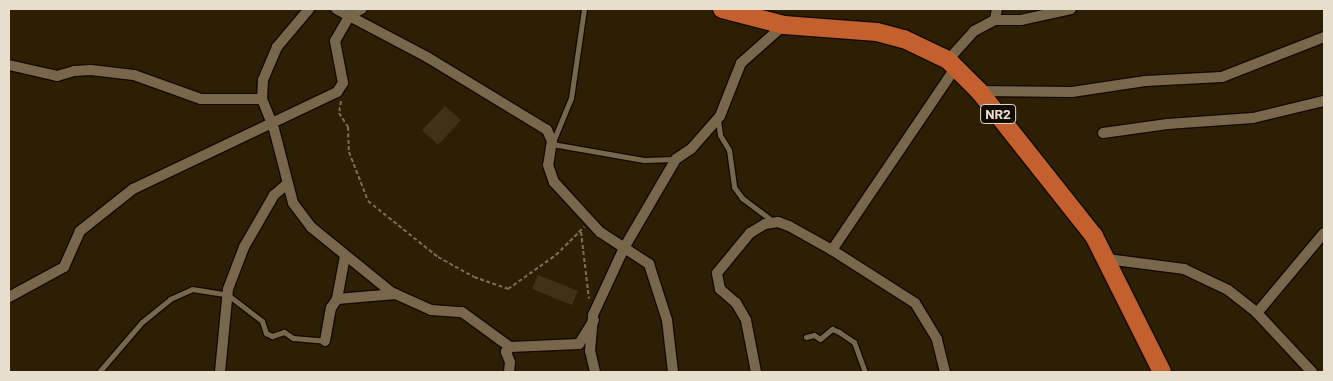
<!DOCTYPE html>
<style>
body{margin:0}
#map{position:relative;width:1333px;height:381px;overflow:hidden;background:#2d1f04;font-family:Barlow,sans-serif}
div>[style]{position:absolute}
.building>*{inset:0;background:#403216}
.path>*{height:2px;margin-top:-1px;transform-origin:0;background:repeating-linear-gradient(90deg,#7a6e57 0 4px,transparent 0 6.5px)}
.roads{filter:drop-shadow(1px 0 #130900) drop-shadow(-1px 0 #130900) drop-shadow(0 1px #130900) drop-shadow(0 -1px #130900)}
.lane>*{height:5px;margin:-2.5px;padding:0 2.5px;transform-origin:2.5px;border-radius:2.5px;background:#78674b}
.street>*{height:10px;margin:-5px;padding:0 5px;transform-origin:5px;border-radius:5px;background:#78674b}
.highway>*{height:18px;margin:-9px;padding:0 9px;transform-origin:9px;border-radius:9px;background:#c4602e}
span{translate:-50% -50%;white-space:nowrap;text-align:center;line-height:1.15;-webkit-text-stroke:4px #100a02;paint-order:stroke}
.shield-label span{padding:1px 4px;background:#100a02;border:1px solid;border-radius:4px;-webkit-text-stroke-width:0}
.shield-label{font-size:14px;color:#e7dece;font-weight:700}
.frame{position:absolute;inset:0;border:10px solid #e7dece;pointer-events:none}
</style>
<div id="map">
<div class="building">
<div style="clip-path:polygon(445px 106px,461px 120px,438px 145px,422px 130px)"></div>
<div style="clip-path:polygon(538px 275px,578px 291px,572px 305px,532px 289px)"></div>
</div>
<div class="path">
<div style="left:341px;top:101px;width:12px;rotate:99deg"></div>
<div style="left:339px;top:113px;width:17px;rotate:57deg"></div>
<div style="left:348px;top:127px;width:25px;rotate:88deg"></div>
<div style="left:349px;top:152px;width:53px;rotate:68.8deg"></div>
<div style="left:368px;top:201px;width:90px;rotate:38.7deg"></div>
<div style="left:438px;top:257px;width:41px;rotate:29.1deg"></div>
<div style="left:474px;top:277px;width:36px;rotate:19deg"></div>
<div style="left:508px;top:289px;width:59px;rotate:-35.3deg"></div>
<div style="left:556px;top:255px;width:40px;rotate:-45deg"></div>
<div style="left:581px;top:232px;width:67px;rotate:83.2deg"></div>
</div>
<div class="roads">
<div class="lane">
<div style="left:584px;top:9px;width:90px;rotate:98.3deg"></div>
<div style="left:571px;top:98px;width:50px;rotate:112.4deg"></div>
<div style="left:552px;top:144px;width:93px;rotate:9.9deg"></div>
<div style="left:644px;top:160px;width:31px;rotate:-2deg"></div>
<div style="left:718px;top:120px;width:15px;rotate:82deg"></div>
<div style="left:720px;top:135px;width:17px;rotate:59deg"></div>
<div style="left:729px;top:150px;width:37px;rotate:82deg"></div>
<div style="left:734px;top:187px;width:14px;rotate:54deg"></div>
<div style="left:742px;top:198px;width:40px;rotate:37deg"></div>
<div style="left:806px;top:337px;width:8px;rotate:-14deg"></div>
<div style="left:814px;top:335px;width:7px;rotate:34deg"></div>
<div style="left:820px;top:339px;width:16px;rotate:-40deg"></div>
<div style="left:832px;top:329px;width:8px;rotate:23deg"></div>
<div style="left:839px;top:332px;width:18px;rotate:34deg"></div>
<div style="left:854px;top:342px;width:32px;rotate:70deg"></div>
<div style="left:99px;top:372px;width:66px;rotate:-49.3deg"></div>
<div style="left:142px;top:322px;width:36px;rotate:-39deg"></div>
<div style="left:170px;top:299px;width:24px;rotate:-24deg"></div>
<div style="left:192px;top:289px;width:36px;rotate:9deg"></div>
<div style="left:228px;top:295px;width:43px;rotate:37.4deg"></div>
<div style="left:262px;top:321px;width:13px;rotate:72deg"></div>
<div style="left:266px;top:333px;width:7px;rotate:27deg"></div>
<div style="left:272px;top:336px;width:13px;rotate:-18deg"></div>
<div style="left:284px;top:332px;width:11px;rotate:34deg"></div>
<div style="left:293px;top:338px;width:32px;rotate:5deg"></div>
</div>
<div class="street">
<div style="left:309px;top:9px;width:50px;rotate:130.1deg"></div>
<div style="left:277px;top:47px;width:36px;rotate:113deg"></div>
<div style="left:263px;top:80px;width:19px;rotate:93deg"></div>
<div style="left:262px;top:99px;width:32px;rotate:68deg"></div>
<div style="left:274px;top:129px;width:76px;rotate:75.6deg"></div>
<div style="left:293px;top:203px;width:30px;rotate:53deg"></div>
<div style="left:311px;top:227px;width:103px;rotate:39.1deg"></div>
<div style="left:391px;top:292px;width:44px;rotate:24.2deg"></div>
<div style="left:431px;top:310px;width:31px;rotate:4deg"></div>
<div style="left:462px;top:312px;width:59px;rotate:36.1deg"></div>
<div style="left:510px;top:347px;width:69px;rotate:-2.5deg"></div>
<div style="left:579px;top:344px;width:28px;rotate:-58deg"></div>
<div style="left:336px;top:9px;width:103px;rotate:27.8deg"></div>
<div style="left:427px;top:57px;width:140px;rotate:31.3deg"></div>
<div style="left:547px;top:130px;width:12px;rotate:66deg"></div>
<div style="left:552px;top:141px;width:24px;rotate:99deg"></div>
<div style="left:548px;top:165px;width:18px;rotate:71deg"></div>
<div style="left:554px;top:182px;width:68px;rotate:47.4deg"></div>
<div style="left:600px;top:232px;width:59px;rotate:33.1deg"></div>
<div style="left:649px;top:264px;width:59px;rotate:72.2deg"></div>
<div style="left:667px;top:320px;width:52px;rotate:83.4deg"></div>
<div style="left:995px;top:20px;width:11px;rotate:-80deg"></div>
<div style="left:948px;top:60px;width:39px;rotate:-48deg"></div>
<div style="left:974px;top:31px;width:24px;rotate:-28deg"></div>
<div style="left:995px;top:20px;width:26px"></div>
<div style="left:1021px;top:20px;width:51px;rotate:-12.4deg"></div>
<div style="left:9px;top:65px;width:49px;rotate:12.9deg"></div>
<div style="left:57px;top:76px;width:18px;rotate:-16deg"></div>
<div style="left:74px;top:71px;width:17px;rotate:-3deg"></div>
<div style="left:91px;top:70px;width:43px;rotate:6.6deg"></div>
<div style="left:134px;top:75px;width:71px;rotate:19.7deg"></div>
<div style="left:201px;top:99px;width:61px"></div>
<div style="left:979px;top:91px;width:93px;rotate:0.6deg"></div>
<div style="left:1072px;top:92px;width:74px;rotate:-8.6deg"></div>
<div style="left:1145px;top:81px;width:77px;rotate:-3deg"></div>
<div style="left:1222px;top:77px;width:110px;rotate:-21.4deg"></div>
<div style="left:1103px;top:133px;width:65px;rotate:-8deg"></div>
<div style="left:1167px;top:124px;width:86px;rotate:-4deg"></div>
<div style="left:1253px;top:118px;width:73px;rotate:-13.5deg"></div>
<div style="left:1107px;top:259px;width:78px;rotate:7.4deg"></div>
<div style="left:1184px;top:269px;width:49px;rotate:25.5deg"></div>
<div style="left:1228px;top:290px;width:37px;rotate:38deg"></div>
<div style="left:1257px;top:313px;width:81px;rotate:47deg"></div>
<div style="left:9px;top:297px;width:63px;rotate:-28.6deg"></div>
<div style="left:64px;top:267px;width:39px;rotate:-66deg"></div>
<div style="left:80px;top:231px;width:68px;rotate:-38.4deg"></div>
<div style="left:133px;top:189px;width:226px;rotate:-25.4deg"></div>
<div style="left:337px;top:92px;width:11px;rotate:-56deg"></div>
<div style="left:343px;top:83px;width:43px;rotate:-100.8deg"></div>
<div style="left:335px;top:41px;width:30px;rotate:-60deg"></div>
<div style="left:350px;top:15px;width:13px;rotate:-27deg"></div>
<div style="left:337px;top:299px;width:44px;rotate:-79.5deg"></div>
<div style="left:1257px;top:313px;width:104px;rotate:-50.1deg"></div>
<div style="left:325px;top:341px;width:34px;rotate:-80deg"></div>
<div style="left:331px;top:308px;width:11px;rotate:-56deg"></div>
<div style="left:337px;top:299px;width:59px;rotate:-4.8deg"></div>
<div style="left:220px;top:372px;width:83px;rotate:-84.5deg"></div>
<div style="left:228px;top:289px;width:45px;rotate:-69.1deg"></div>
<div style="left:244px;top:247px;width:60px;rotate:-60deg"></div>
<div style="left:274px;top:195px;width:17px;rotate:-40deg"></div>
<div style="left:509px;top:372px;width:10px;rotate:-84deg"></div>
<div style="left:510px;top:362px;width:11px;rotate:-112deg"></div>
<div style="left:506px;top:352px;width:6px;rotate:-51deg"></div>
<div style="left:595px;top:372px;width:22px;rotate:-103deg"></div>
<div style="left:590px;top:351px;width:36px;rotate:-85deg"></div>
<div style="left:593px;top:315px;width:74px;rotate:-65.2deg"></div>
<div style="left:624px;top:248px;width:103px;rotate:-59.7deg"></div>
<div style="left:676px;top:159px;width:18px;rotate:-34deg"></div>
<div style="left:691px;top:149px;width:44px;rotate:-48.7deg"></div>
<div style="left:720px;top:116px;width:57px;rotate:-68.4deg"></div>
<div style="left:741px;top:63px;width:57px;rotate:-41.5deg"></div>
<div style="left:756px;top:372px;width:53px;rotate:-100.9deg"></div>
<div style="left:746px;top:320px;width:20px;rotate:-120deg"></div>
<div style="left:736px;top:303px;width:21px;rotate:-139deg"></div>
<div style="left:720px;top:289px;width:16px;rotate:-101deg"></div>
<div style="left:717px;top:273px;width:52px;rotate:-50.5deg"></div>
<div style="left:750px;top:233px;width:17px;rotate:-31deg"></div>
<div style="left:765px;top:224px;width:13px;rotate:-9deg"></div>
<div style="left:778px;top:222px;width:12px;rotate:20deg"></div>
<div style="left:789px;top:226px;width:49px;rotate:29.2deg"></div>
<div style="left:945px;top:372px;width:34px;rotate:-104deg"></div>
<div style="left:937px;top:339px;width:42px;rotate:-121.4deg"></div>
<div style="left:915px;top:303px;width:98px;rotate:-147.4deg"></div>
<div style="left:832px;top:250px;width:221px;rotate:-55.9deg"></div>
</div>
<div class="highway">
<div style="left:722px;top:9px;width:64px;rotate:14.5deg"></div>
<div style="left:784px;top:25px;width:93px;rotate:4.3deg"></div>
<div style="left:877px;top:32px;width:28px;rotate:15deg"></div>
<div style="left:904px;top:39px;width:49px;rotate:25.5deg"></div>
<div style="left:948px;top:60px;width:44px;rotate:45deg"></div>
<div style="left:979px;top:91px;width:185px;rotate:51.6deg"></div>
<div style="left:1094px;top:236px;width:152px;rotate:63.4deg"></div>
</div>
</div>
<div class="shield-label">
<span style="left:998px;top:114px">NR2</span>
</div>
<div class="frame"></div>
</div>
